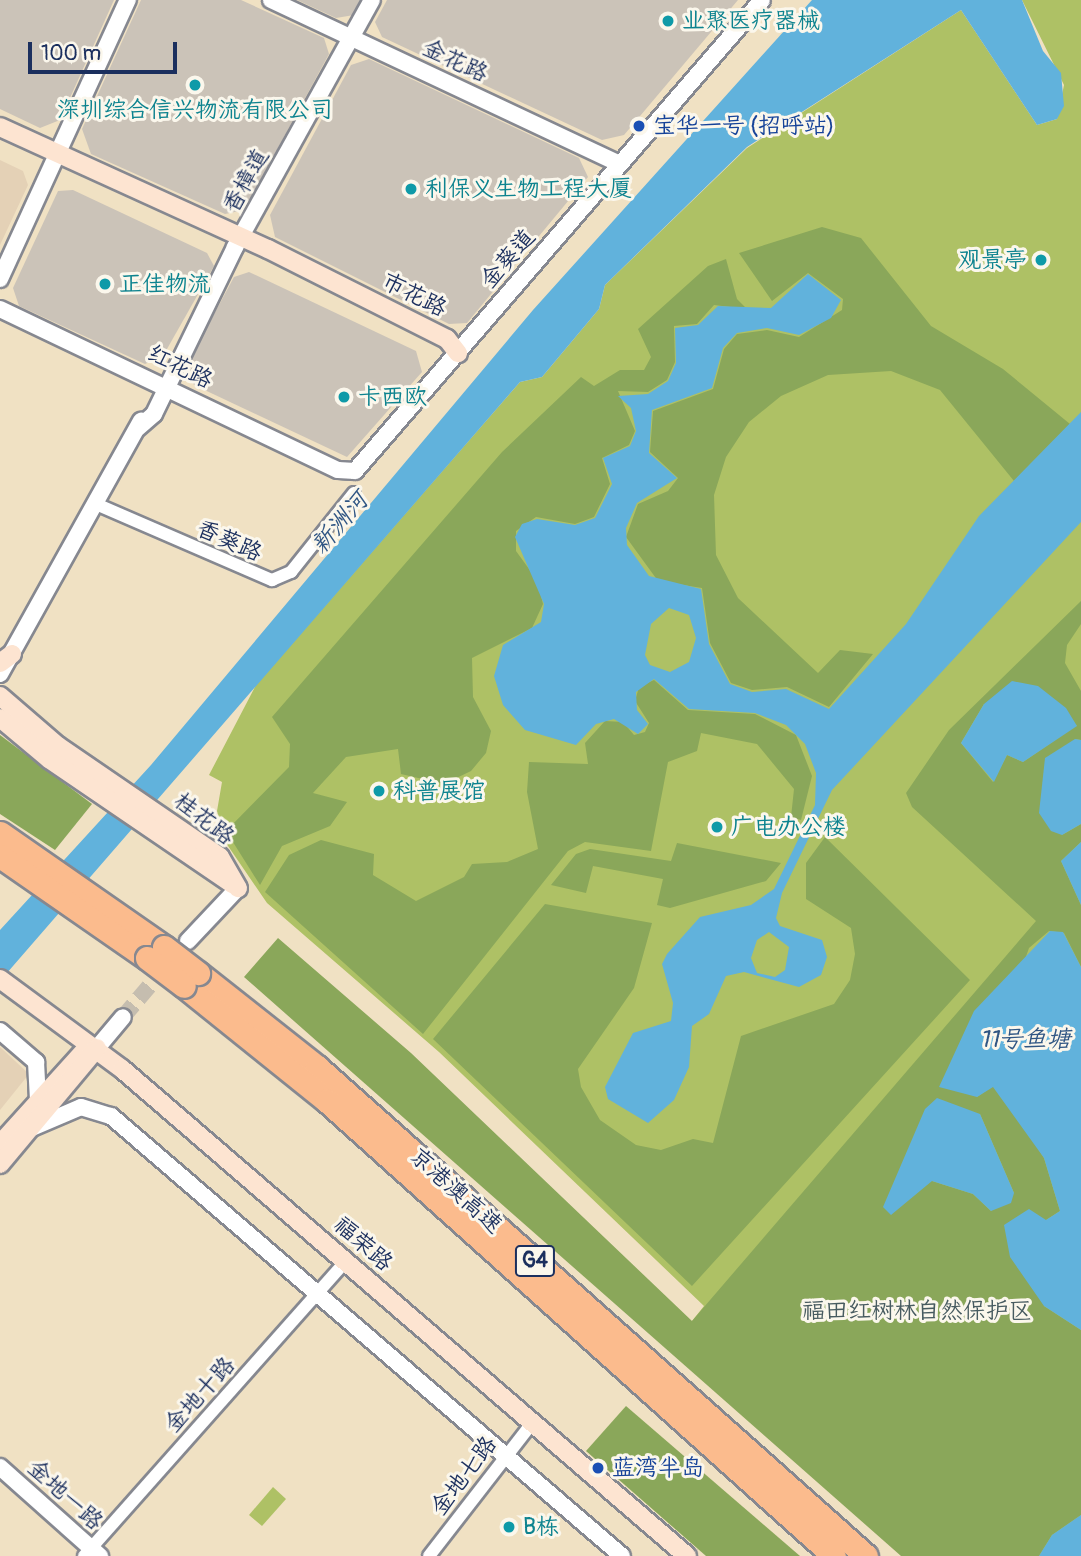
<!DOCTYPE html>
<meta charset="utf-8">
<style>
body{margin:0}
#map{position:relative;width:1081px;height:1556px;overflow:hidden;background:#f0e1c3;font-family:Pangolin,"LXGW WenKai TC",sans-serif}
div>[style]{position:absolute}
.built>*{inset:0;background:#e4d1b6}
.industrial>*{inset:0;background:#cbc3b8}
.green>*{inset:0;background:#aec165}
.forest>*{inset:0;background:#8aa75a}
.water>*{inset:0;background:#61b2dc}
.tertiary-tunnel>*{height:16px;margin-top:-8px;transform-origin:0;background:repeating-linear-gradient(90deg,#c5bdaf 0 16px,transparent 0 24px)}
.roads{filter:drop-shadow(2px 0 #868890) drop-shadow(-2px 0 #868890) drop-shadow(0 2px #868890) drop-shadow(0 -2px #868890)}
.minor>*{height:12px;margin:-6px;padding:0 6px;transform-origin:6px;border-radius:6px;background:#fff}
.tertiary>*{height:16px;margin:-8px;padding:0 8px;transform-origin:8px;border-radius:8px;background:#fff}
.secondary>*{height:18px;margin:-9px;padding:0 9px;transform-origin:9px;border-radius:9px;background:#fde4d1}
.motorway>*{height:23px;margin:-11.5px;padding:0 11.5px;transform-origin:11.5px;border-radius:11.5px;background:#fbbb8d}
.bridges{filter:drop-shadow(2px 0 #868890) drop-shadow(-2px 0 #868890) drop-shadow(0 2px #868890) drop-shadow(0 -2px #868890)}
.motorway-bridge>*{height:23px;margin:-11.5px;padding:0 11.5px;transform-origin:11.5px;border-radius:11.5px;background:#fbbb8d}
.dots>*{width:19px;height:19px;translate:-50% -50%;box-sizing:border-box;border:4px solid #fbf7ec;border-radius:50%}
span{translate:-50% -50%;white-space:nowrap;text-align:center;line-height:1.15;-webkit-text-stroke:6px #fbf7ec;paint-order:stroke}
.shield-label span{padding:2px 5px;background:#fbf7ec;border:2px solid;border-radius:5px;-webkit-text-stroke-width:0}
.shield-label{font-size:21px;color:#1b2f5e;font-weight:700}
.culture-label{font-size:23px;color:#0d838f}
.left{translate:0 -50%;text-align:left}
.right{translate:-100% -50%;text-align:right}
.street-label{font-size:23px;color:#1b2f5e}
.transit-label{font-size:23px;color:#164399}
.park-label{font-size:23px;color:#475b60}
.water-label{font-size:24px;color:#305684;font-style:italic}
.scale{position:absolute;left:28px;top:42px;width:149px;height:32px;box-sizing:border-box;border:4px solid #1b2f5e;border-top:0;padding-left:9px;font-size:21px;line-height:24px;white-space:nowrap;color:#1b2f5e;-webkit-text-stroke:5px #fbf7ec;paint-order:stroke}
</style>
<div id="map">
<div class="built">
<div style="clip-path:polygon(0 160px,23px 171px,28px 185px,0 245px)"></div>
<div style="clip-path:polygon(0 1047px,29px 1074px,0 1110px)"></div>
</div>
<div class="industrial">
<div style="clip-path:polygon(0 0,114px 0,60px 120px,40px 128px,0 109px)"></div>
<div style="clip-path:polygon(141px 0,241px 0,324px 38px,329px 54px,244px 210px,225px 214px,91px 154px,82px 129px)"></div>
<div style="clip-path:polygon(297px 0,362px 0,354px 15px,336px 18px)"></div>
<div style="clip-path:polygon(387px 0,738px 0,624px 135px,602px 140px,382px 37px,375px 22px)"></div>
<div style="clip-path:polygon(369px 59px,579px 158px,588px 177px,467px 323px,449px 324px,275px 237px,270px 215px,351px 65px)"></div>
<div style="clip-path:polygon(73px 190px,207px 253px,214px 266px,163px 356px,145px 364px,19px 306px,13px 288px,58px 191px)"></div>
<div style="clip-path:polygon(249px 272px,416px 351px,422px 372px,347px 457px,194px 385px,186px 366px,234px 277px)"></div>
</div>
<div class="green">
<div style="clip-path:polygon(1022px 0,1081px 0,1081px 1556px,927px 1556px,692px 1321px,704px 1306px,439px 1052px,267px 903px,226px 843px,217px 811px,222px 782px,209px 775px,256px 685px,520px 382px,542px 377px,599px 309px,605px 285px,747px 148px,961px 10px,1037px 125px,1057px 119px,1064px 85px)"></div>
<div style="clip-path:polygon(273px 1487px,286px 1499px,262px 1526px,249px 1515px)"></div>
</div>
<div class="forest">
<div style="clip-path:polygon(822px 227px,861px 238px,931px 326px,1003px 369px,1070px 424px,1014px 481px,940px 390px,891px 371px,828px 375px,781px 396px,749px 422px,726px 457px,714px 495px,716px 555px,738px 598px,818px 673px,840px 650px,873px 654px,829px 707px,787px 687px,752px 690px,731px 683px,710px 643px,702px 588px,658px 581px,626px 537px,638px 504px,668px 491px,678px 478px,650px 452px,653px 411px,713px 389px,724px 349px,737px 334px,767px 330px,799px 337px,842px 310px,843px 299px,808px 273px,772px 301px,739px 253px)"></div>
<div style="clip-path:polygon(726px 259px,737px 299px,747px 309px,714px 305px,697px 324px,674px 326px,675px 362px,667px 380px,648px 392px,618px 391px,635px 431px,629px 445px,602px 458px,610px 484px,594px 517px,575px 524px,536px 517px,516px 531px,516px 551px,537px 580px,543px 604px,532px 628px,472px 658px,473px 697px,491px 731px,486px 753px,471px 771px,444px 784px,401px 774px,398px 749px,346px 757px,313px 793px,347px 802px,330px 826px,282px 846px,260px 885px,226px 831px,289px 767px,290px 744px,272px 717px,502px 452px,581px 377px,594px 386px,620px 370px,644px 370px,651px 357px,638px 329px,708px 266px)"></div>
<div style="clip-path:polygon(evenodd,1081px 601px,1081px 624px,1067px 645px,1065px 663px,1081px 691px,1081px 740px,1075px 739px,1062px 835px,1081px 824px,1081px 842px,1061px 861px,1081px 905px,1081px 967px,1064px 933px,1049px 931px,1029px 948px,977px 1097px,993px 1086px,1004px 1094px,1044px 1158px,1060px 1211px,1046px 1220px,1044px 1306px,1081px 1330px,1081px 1515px,1052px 1535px,1039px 1556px,901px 1556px,244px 977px,278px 938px,411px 1053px,692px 1321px,1036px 921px,912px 807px,906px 793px,949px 730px,1081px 601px,984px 704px,1077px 725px,1023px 762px,1007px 755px,993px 782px,961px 743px,984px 704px,1081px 601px,980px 1114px,1014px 1193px,991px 1211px,973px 1194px,932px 1181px,980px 1114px)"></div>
<div style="clip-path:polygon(654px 680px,688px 710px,755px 714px,796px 735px,812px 776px,801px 820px,791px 817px,794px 789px,757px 744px,701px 733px,697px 751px,668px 762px,651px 851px,585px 842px,568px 851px,423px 1034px,265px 892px,289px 855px,321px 840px,374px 854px,373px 875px,416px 901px,464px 877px,472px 864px,507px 862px,538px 849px,527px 792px,529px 762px,588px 764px,585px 743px,605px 721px,623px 722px,634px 735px,645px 732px,649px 723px,635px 701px,639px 687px)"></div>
<div style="clip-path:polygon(0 735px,92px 804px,55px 850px,0 814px)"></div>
<div style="clip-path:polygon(825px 837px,970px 980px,692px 1286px,433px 1039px,545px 904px,652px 923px,634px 988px,578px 1069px,581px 1087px,600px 1120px,636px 1145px,661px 1150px,693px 1139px,713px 1143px,741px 1036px,834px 1004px,850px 980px,855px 954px,851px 928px,806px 899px,806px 863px)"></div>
<div style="clip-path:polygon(677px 843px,781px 863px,766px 881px,670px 908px,657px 905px,663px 879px,593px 866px,586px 893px,551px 885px,576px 854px,590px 849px,671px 861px)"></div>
<div style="clip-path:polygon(626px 1406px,800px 1556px,706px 1556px,586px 1451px)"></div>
</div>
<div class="water">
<div style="clip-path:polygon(812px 0,1022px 0,1043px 51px,1061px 73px,1064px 106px,1057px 119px,1037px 125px,961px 10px,747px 147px,605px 285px,599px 309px,542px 377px,520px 382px,0 981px,0 930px,151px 765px,533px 310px)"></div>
<div style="clip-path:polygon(evenodd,808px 274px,841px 300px,831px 318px,799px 335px,767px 328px,737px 333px,723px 348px,712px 388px,652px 410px,649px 453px,677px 478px,637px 503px,626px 528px,627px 545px,649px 576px,701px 589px,709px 644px,730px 684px,752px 692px,786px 689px,829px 709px,906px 624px,979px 516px,1081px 412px,1081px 522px,832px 790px,782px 893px,776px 918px,780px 926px,822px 940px,827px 957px,821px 975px,799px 987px,744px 972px,726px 976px,709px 1014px,692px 1026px,689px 1067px,674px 1100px,648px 1123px,608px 1099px,605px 1087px,633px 1033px,671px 1021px,673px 1003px,662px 964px,667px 954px,700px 917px,751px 905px,774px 889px,815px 805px,816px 773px,805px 744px,786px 725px,755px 713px,689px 709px,654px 679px,636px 692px,637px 710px,648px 724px,638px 734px,614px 719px,596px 724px,576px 745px,525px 730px,503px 705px,494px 676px,503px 645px,541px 622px,544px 604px,515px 537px,522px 524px,537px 519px,575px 525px,595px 518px,612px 484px,603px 458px,630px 446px,636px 431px,631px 408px,618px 396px,648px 394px,668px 381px,676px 363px,675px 328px,698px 325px,718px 306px,771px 308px,808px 274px,669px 608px,689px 615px,696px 638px,689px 662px,670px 672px,650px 665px,645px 655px,651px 624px,669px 608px,808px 274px,769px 932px,789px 947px,785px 970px,775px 977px,757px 973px,751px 958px,757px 940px,769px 932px)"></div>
<div style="clip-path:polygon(1012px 681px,1038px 686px,1066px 708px,1077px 726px,1023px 762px,1007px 755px,994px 782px,961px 743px,984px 704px)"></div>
<div style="clip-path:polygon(1075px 739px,1081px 740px,1081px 824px,1062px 835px,1051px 831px,1039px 813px,1045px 758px)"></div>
<div style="clip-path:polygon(1081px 842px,1081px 905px,1061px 861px)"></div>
<div style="clip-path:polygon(1050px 931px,1063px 932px,1081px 967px,1081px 1330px,1044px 1306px,1010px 1257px,1004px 1225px,1029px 1209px,1046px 1220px,1060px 1211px,1044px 1158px,993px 1087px,977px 1097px,939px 1087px,974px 1011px)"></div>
<div style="clip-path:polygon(937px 1098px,980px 1114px,1014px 1193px,1011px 1203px,991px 1211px,973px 1194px,932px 1181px,891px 1215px,883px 1207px,925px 1109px)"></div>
<div style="clip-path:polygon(1081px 1515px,1081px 1556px,1039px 1556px,1052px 1535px)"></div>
</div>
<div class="tertiary-tunnel">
<div style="left:123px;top:1017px;width:71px;rotate:-49.6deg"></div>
</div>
<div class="roads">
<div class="minor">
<div style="left:96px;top:504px;width:192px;rotate:23.4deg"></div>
<div style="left:272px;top:580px;width:21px;rotate:-23deg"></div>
<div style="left:291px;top:572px;width:101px;rotate:-51.4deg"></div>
<div style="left:84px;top:1556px;width:395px;rotate:-48.4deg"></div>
<div style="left:429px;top:1556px;width:168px;rotate:-52.2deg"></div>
</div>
<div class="tertiary">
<div style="left:271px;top:0;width:385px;rotate:25.2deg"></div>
<div style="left:0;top:279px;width:307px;rotate:-65.4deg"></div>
<div style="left:0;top:309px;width:374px;rotate:25.5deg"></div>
<div style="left:338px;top:470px;width:17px;rotate:3deg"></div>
<div style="left:355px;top:471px;width:622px;rotate:-49.17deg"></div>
<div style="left:138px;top:428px;width:21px;rotate:-41deg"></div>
<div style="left:154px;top:414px;width:186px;rotate:-64.1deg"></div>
<div style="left:235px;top:247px;width:282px;rotate:-61deg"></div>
<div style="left:0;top:674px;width:290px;rotate:-60.9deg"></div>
<div style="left:188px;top:941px;width:73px;rotate:-46.7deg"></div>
<div style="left:0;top:1031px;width:48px;rotate:40.7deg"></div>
<div style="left:36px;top:1062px;width:39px;rotate:87deg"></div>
<div style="left:97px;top:1048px;width:40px;rotate:-50deg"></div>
<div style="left:32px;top:1128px;width:53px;rotate:-23.2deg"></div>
<div style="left:81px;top:1107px;width:31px;rotate:17deg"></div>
<div style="left:111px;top:1116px;width:674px;rotate:40.73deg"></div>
<div style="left:0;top:1467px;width:134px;rotate:41.7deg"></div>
</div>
<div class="secondary">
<div style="left:0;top:127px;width:294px;rotate:24.5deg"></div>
<div style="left:268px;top:249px;width:200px;rotate:26.7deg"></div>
<div style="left:447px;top:339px;width:18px;rotate:52deg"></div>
<div style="left:0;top:663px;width:15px;rotate:-37deg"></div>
<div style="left:0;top:696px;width:77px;rotate:40.8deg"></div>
<div style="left:58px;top:746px;width:196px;rotate:34.4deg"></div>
<div style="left:220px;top:857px;width:36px;rotate:60deg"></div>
<div style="left:0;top:718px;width:64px;rotate:39.9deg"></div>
<div style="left:49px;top:759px;width:222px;rotate:34.3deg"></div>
<div style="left:0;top:979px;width:152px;rotate:36.4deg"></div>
<div style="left:122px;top:1069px;width:746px;rotate:40.76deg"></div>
<div style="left:0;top:1144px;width:125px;rotate:-47.9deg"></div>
<div style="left:0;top:1164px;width:151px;rotate:-50.1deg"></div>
</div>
<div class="motorway">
<div style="left:0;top:833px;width:200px;rotate:34.8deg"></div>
<div style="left:0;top:856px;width:179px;rotate:34.8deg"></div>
<div style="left:198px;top:973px;width:152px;rotate:38.3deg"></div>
<div style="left:317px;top:1067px;width:735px;rotate:41.69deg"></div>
<div style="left:184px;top:986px;width:184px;rotate:38.8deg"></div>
<div style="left:327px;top:1101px;width:681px;rotate:41.91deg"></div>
</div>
</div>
<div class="bridges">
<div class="motorway-bridge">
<div style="left:164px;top:947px;width:43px;rotate:37.4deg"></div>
<div style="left:147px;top:958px;width:46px;rotate:37.1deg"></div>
</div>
</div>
<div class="dots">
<div style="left:668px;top:21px;background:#0f9aa8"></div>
<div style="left:195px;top:85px;background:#0f9aa8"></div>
<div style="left:639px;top:126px;background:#1a4fb4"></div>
<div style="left:411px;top:189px;background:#0f9aa8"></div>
<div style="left:1041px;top:260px;background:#0f9aa8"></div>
<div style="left:105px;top:284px;background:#0f9aa8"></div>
<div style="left:344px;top:397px;background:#0f9aa8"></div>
<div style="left:379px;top:791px;background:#0f9aa8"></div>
<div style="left:717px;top:827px;background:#0f9aa8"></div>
<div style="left:598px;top:1468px;background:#1a4fb4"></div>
<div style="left:509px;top:1527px;background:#0f9aa8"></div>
</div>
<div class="shield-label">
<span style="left:535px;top:1261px">G4</span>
</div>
<div class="culture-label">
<span class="left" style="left:682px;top:21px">业聚医疗器械</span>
<span style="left:195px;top:110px">深圳综合信兴物流有限公司</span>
<span class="left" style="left:425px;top:189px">利保义生物工程大厦</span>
<span class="right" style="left:1027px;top:260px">观景亭</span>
<span class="left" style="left:119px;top:284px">正佳物流</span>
<span class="left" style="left:358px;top:397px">卡西欧</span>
<span class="left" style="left:393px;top:791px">科普展馆</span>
<span class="left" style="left:731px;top:827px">广电办公楼</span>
<span class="left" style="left:523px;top:1527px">B栋</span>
</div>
<div class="street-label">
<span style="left:455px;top:61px;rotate:25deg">金花路</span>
<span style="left:246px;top:181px;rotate:-61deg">香樟道</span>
<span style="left:508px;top:259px;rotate:-49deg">金葵道</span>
<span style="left:414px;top:295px;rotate:27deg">市花路</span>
<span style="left:180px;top:367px;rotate:26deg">红花路</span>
<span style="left:229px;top:541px;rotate:24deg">香葵路</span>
<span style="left:204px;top:819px;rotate:38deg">桂花路</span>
<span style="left:456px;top:1191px;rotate:42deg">京港澳高速</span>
<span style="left:363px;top:1244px;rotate:41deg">福荣路</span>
<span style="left:200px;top:1395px;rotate:-48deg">金地十路</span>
<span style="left:464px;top:1476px;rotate:-53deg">金地七路</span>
<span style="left:65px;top:1495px;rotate:42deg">金地一路</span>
</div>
<div class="transit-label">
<span class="left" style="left:653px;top:126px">宝华一号 (招呼站)</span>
<span class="left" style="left:612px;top:1468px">蓝湾半岛</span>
</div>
<div class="park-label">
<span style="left:917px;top:1311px">福田红树林自然保护区</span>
</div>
<div class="water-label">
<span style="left:340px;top:523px;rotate:-49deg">新洲河</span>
<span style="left:1025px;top:1040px">11号鱼塘</span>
</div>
<div class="scale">100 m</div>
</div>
